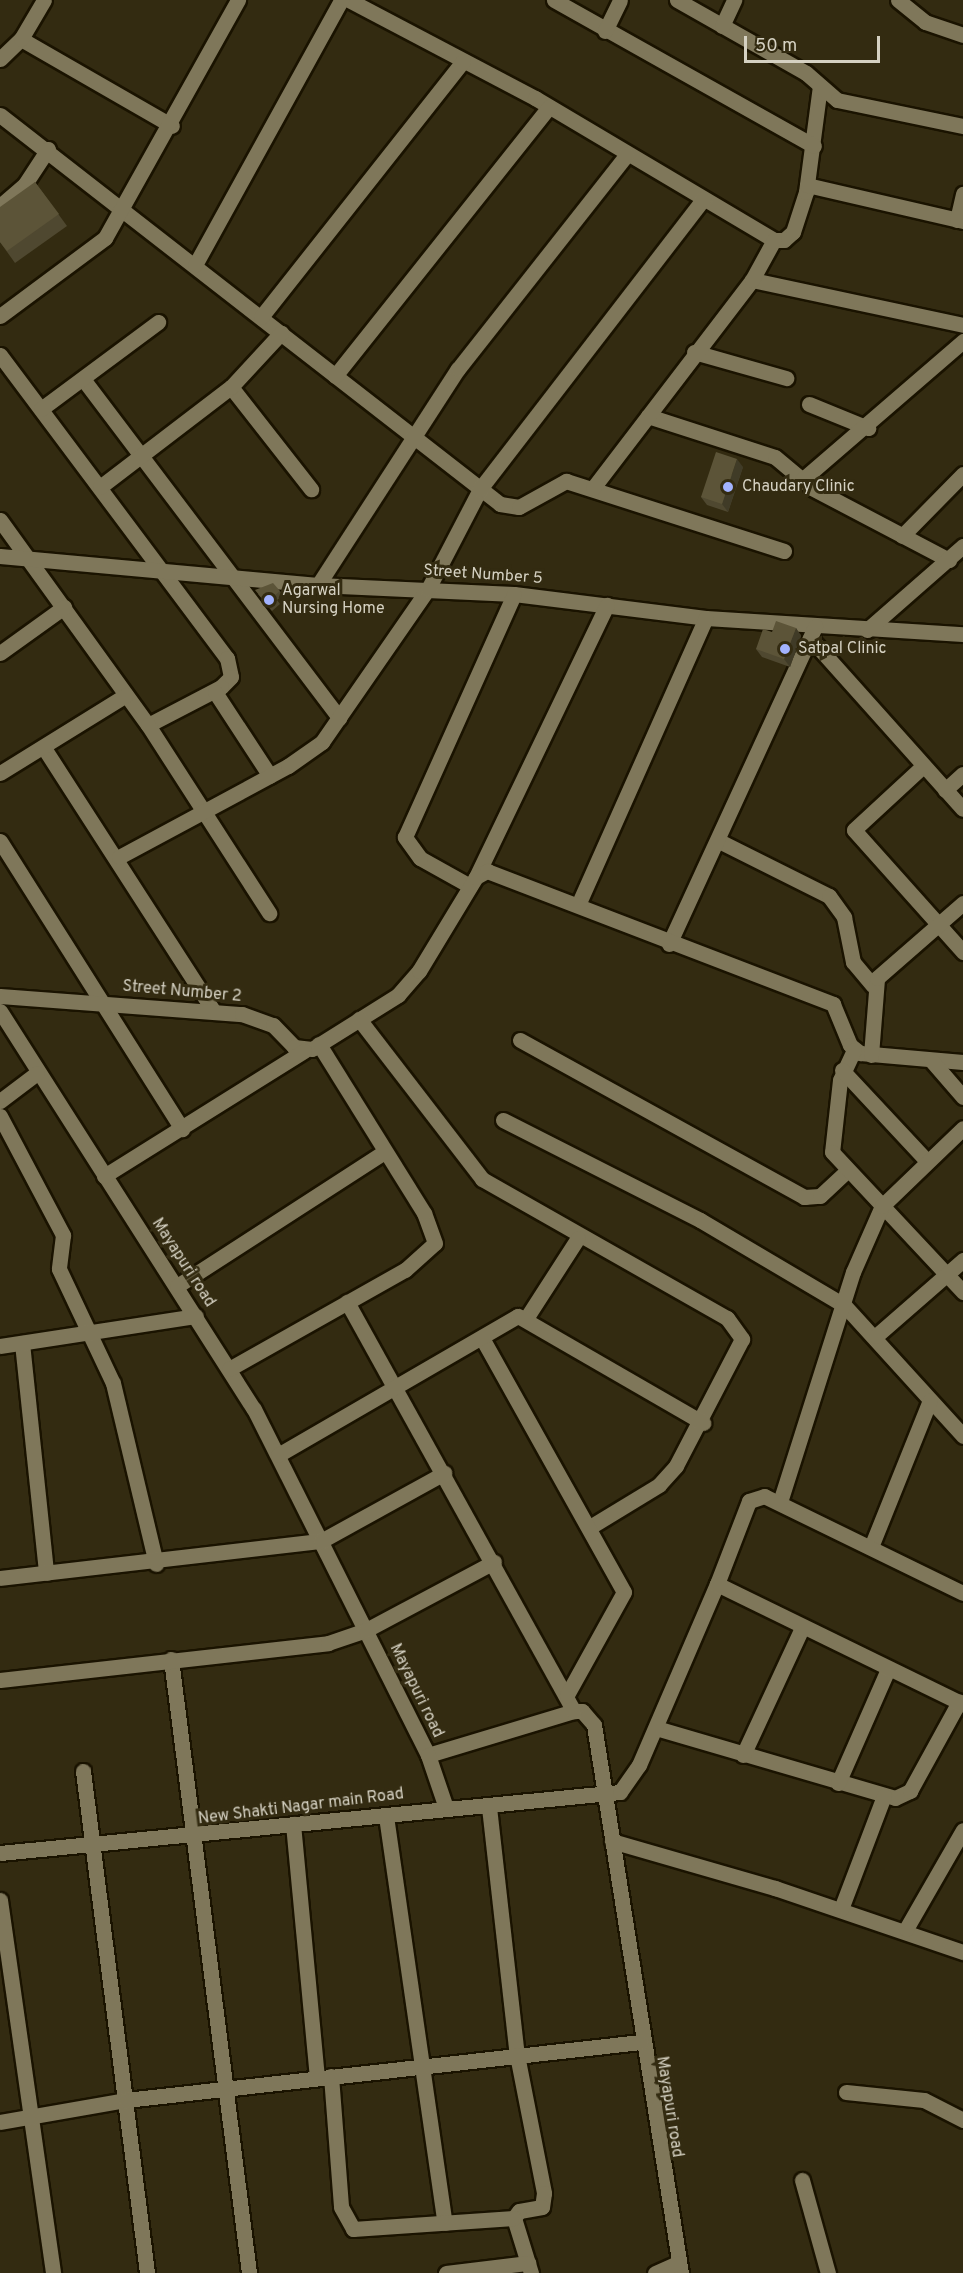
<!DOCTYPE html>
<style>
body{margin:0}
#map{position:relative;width:963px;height:2273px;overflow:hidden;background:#332b11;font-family:Overpass,sans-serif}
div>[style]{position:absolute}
.roads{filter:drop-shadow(2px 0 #1a1300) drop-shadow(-2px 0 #1a1300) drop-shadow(0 2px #1a1300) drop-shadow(0 -2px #1a1300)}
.minor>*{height:15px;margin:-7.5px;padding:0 7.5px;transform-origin:7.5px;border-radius:7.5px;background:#7f775a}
.wall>*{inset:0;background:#4f4830}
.shaded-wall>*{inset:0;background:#403b27}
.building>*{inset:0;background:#5c5438}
.dots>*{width:16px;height:16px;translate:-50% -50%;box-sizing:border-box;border:3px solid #332b11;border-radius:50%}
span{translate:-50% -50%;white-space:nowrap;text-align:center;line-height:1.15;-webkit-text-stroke:6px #332b11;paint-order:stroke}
.poi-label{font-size:16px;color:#d5d1c2}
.left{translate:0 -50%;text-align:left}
.street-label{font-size:16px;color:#d5d1c2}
.scale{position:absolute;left:744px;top:36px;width:136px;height:27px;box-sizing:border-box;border:3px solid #d5d1c2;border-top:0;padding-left:8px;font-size:18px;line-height:21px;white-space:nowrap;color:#d5d1c2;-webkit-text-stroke:4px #332b11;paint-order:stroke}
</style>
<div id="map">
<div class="roads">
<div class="minor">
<div style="left:349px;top:0;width:210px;rotate:27.8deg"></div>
<div style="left:535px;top:98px;width:278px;rotate:30.7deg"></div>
<div style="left:774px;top:240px;width:10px"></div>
<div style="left:784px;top:240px;width:12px;rotate:-42deg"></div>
<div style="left:793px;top:232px;width:42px;rotate:-72deg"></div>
<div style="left:806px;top:192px;width:107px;rotate:-82.5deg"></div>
<div style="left:554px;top:0;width:298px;rotate:29.3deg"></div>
<div style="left:677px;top:0;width:148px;rotate:29.5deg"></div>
<div style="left:806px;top:73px;width:41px;rotate:41.1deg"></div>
<div style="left:837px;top:100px;width:129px;rotate:11.7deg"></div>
<div style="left:898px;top:0;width:35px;rotate:39deg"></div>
<div style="left:925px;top:22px;width:40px;rotate:18.9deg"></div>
<div style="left:722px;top:26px;width:29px;rotate:-65deg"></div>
<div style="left:605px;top:31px;width:34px;rotate:-64deg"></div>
<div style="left:21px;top:39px;width:174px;rotate:29.9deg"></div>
<div style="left:0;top:59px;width:29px;rotate:-44deg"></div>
<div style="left:21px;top:39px;width:45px;rotate:-59.5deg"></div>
<div style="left:0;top:115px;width:633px;rotate:37.88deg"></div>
<div style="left:500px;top:504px;width:19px;rotate:9deg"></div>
<div style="left:519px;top:507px;width:54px;rotate:-29deg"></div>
<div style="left:566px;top:481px;width:229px;rotate:17.8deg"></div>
<div style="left:807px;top:185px;width:160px;rotate:13deg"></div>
<div style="left:0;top:206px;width:33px;rotate:-41deg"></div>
<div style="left:25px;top:184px;width:42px;rotate:-56.7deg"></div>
<div style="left:957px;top:220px;width:27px;rotate:-77deg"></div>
<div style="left:195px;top:265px;width:303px;rotate:-61.1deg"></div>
<div style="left:752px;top:280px;width:216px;rotate:12deg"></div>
<div style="left:0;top:316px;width:131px;rotate:-36.6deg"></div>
<div style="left:105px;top:238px;width:273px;rotate:-60.8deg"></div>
<div style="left:261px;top:317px;width:326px;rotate:-51.7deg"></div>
<div style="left:694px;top:352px;width:96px;rotate:15.8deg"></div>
<div style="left:0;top:355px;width:379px;rotate:53.2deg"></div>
<div style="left:227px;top:658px;width:19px;rotate:78deg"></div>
<div style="left:231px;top:677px;width:14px;rotate:135deg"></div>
<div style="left:221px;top:687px;width:82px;rotate:152.5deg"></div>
<div style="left:335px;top:376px;width:344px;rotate:-51.5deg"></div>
<div style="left:83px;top:379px;width:425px;rotate:52.9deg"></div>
<div style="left:231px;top:387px;width:130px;rotate:51.9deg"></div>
<div style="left:809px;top:404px;width:64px;rotate:22.1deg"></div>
<div style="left:41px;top:409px;width:146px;rotate:-36.6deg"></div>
<div style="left:648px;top:416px;width:133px;rotate:17.9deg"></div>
<div style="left:775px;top:457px;width:48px;rotate:40deg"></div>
<div style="left:812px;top:488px;width:155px;rotate:27.7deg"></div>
<div style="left:802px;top:480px;width:213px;rotate:-40.8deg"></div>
<div style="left:100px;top:487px;width:165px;rotate:-37.4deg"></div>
<div style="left:231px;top:387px;width:74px;rotate:-47.2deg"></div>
<div style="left:593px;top:488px;width:262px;rotate:-52.6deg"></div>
<div style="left:752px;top:280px;width:46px;rotate:-61.2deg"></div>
<div style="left:0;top:520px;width:253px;rotate:54.2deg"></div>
<div style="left:148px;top:725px;width:224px;rotate:57.2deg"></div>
<div style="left:902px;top:536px;width:87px;rotate:-45.5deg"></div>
<div style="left:0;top:556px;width:319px;rotate:5.2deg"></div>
<div style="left:318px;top:585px;width:196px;rotate:2.6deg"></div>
<div style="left:514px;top:594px;width:193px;rotate:7.1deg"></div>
<div style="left:706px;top:618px;width:257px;rotate:3.6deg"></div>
<div style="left:318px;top:585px;width:257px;rotate:-57.1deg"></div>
<div style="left:458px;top:369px;width:273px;rotate:-51.8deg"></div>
<div style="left:867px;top:630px;width:128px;rotate:-41.2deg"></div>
<div style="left:810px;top:638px;width:229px;rotate:48.2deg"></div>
<div style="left:0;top:653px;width:79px;rotate:-35.7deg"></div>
<div style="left:215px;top:692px;width:100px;rotate:56.8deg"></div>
<div style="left:44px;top:748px;width:312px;rotate:57.2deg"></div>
<div style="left:923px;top:766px;width:94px;rotate:137.2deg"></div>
<div style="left:854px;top:830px;width:164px;rotate:48.2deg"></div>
<div style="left:0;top:773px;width:148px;rotate:-31.8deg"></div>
<div style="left:945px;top:790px;width:24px;rotate:-42deg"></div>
<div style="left:0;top:841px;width:341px;rotate:57.7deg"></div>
<div style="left:719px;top:841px;width:123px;rotate:26.6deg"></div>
<div style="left:829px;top:896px;width:26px;rotate:54deg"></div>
<div style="left:844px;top:917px;width:46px;rotate:78.7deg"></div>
<div style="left:853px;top:962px;width:31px;rotate:50deg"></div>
<div style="left:119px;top:857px;width:192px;rotate:-28.3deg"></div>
<div style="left:288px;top:766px;width:42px;rotate:-35.2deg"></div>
<div style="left:322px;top:742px;width:186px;rotate:-55.3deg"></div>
<div style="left:428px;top:589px;width:113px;rotate:-62.5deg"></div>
<div style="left:480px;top:489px;width:366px;rotate:-52.4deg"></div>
<div style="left:476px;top:877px;width:302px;rotate:-64.3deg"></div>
<div style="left:470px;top:886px;width:57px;rotate:-150.8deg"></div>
<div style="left:420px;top:858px;width:26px;rotate:-126deg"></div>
<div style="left:405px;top:837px;width:266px;rotate:-65.8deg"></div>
<div style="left:578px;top:905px;width:314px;rotate:-66deg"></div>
<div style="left:669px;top:944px;width:350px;rotate:-65.3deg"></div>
<div style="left:0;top:996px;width:243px;rotate:4.3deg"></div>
<div style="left:242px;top:1014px;width:33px;rotate:20deg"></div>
<div style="left:273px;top:1025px;width:30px;rotate:46deg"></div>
<div style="left:294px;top:1047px;width:18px;rotate:6deg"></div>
<div style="left:312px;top:1049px;width:102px;rotate:-32.1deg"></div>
<div style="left:398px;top:995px;width:32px;rotate:-49deg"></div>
<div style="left:419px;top:971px;width:110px;rotate:-58.8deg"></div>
<div style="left:476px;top:877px;width:13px;rotate:-29deg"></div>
<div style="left:487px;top:871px;width:371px;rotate:21deg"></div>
<div style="left:833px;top:1004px;width:44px;rotate:67.5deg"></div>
<div style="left:850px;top:1045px;width:13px;rotate:39deg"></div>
<div style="left:860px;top:1053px;width:103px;rotate:5deg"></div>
<div style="left:0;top:1011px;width:472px;rotate:57.5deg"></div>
<div style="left:254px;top:1409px;width:387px;rotate:63.3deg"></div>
<div style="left:428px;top:1755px;width:152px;rotate:-16.8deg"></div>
<div style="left:574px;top:1711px;width:8px"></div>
<div style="left:582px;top:1711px;width:18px;rotate:49deg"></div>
<div style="left:594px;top:1725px;width:555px;rotate:80.98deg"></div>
<div style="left:359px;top:1019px;width:202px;rotate:52.4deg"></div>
<div style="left:482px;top:1179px;width:282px;rotate:29.6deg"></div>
<div style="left:727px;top:1318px;width:26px;rotate:54deg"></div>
<div style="left:742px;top:1339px;width:143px;rotate:117.5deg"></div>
<div style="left:676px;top:1466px;width:25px;rotate:132deg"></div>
<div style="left:659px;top:1485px;width:81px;rotate:148.7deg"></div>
<div style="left:520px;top:1040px;width:325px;rotate:28.9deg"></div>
<div style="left:804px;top:1197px;width:16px;rotate:-4deg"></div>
<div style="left:820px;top:1196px;width:35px;rotate:-43deg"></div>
<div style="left:854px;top:1050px;width:33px;rotate:115deg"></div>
<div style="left:840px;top:1080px;width:72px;rotate:96.3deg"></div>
<div style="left:832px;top:1152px;width:192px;rotate:46.9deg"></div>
<div style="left:871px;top:1055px;width:77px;rotate:-85.5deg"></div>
<div style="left:877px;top:978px;width:114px;rotate:-41.1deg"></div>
<div style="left:931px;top:1060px;width:49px;rotate:49.1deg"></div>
<div style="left:842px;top:1070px;width:123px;rotate:47deg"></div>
<div style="left:0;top:1101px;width:46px;rotate:-37.1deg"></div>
<div style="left:0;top:1116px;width:135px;rotate:62.1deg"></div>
<div style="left:63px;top:1235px;width:34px;rotate:97deg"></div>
<div style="left:59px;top:1269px;width:126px;rotate:64.7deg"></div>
<div style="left:113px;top:1383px;width:186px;rotate:76.6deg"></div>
<div style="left:503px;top:1120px;width:221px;rotate:26.9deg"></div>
<div style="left:700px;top:1220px;width:167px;rotate:30.6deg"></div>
<div style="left:844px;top:1305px;width:177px;rotate:47.7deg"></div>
<div style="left:104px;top:1176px;width:236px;rotate:-32deg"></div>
<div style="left:177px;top:1286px;width:247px;rotate:-32.9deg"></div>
<div style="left:347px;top:1302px;width:468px;rotate:61deg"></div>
<div style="left:527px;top:1317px;width:94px;rotate:-57.2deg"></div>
<div style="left:876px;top:1336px;width:116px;rotate:-41.1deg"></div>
<div style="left:482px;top:1338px;width:291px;rotate:60.8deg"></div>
<div style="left:624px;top:1592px;width:118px;rotate:119deg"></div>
<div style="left:22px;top:1343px;width:231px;rotate:84deg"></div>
<div style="left:0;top:1346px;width:198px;rotate:-8.7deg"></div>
<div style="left:229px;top:1369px;width:202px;rotate:-29.4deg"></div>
<div style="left:405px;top:1270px;width:40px;rotate:-42deg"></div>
<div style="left:435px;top:1243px;width:32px;rotate:-110deg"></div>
<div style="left:424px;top:1213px;width:199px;rotate:-121.9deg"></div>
<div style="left:278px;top:1455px;width:277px;rotate:-30.1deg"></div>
<div style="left:518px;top:1316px;width:214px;rotate:30deg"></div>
<div style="left:780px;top:1502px;width:241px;rotate:-72.4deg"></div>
<div style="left:853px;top:1272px;width:72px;rotate:-66.3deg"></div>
<div style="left:882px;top:1206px;width:112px;rotate:-43.9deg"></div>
<div style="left:871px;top:1547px;width:158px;rotate:-68.1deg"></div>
<div style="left:0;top:1578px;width:323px;rotate:-6.6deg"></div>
<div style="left:321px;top:1541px;width:141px;rotate:-28.9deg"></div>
<div style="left:717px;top:1584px;width:89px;rotate:-68.9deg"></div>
<div style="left:749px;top:1501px;width:16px;rotate:-18deg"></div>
<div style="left:764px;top:1496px;width:221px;rotate:26deg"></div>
<div style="left:171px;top:1659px;width:619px;rotate:82.76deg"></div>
<div style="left:0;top:1680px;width:330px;rotate:-6.4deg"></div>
<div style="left:328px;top:1643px;width:40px;rotate:-18.9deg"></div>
<div style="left:366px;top:1630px;width:145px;rotate:-28deg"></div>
<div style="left:656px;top:1728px;width:249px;rotate:16.3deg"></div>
<div style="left:895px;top:1798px;width:17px;rotate:-25deg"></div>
<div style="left:910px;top:1791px;width:102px;rotate:-61.2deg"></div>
<div style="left:428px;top:1755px;width:56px;rotate:71.2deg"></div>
<div style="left:743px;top:1755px;width:140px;rotate:-65.1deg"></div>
<div style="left:83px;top:1771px;width:506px;rotate:82.73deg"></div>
<div style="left:838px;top:1783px;width:124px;rotate:-66.3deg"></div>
<div style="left:489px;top:1807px;width:250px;rotate:83.6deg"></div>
<div style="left:517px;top:2055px;width:141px;rotate:78.9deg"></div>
<div style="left:544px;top:2193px;width:14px;rotate:98deg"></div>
<div style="left:542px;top:2207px;width:23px;rotate:170deg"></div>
<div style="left:519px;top:2211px;width:9px;rotate:126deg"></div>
<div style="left:514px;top:2218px;width:58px;rotate:72.8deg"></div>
<div style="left:386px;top:1816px;width:411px;rotate:81.8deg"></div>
<div style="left:293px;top:1824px;width:255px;rotate:84.6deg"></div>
<div style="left:612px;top:1841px;width:170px;rotate:16.1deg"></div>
<div style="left:775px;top:1888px;width:199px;rotate:18.8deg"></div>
<div style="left:0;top:1853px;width:623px;rotate:-5.62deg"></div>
<div style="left:620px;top:1792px;width:33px;rotate:-55deg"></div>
<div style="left:639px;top:1765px;width:197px;rotate:-66.7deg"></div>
<div style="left:717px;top:1584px;width:274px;rotate:26deg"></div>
<div style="left:0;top:1900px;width:377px;rotate:81.9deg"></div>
<div style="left:841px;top:1909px;width:121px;rotate:-69.2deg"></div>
<div style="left:906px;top:1929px;width:114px;rotate:-60.1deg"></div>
<div style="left:331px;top:2076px;width:131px;rotate:85.6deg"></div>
<div style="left:341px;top:2207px;width:25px;rotate:61deg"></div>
<div style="left:353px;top:2229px;width:161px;rotate:-3.9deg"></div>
<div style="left:846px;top:2092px;width:78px;rotate:5.9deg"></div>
<div style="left:924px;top:2100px;width:44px;rotate:27.1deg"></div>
<div style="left:0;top:2122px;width:128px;rotate:-9.9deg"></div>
<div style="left:126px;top:2100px;width:518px;rotate:-6.43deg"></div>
<div style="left:802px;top:2180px;width:97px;rotate:74.4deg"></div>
<div style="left:446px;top:2273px;width:83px;rotate:-7deg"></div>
<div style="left:655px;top:2273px;width:24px;rotate:-24deg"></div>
</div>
</div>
<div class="wall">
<div style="clip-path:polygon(35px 182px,67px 226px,15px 263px,0 242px)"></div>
<div style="clip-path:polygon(743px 467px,728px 512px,707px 505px,701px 497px)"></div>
<div style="clip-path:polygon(280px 591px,283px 595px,277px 600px,280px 604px,272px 611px,258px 594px)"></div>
<div style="clip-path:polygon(796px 628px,801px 636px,790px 667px,762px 657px,756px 649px)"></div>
</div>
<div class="shaded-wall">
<div style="clip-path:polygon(737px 459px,743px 467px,728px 512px,722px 504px)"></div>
<div style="clip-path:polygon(796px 628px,801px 636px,790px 667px,784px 659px)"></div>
</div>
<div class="building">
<div style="clip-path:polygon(35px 182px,59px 214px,7px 251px,0 242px,0 207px)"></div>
<div style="clip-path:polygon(716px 452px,737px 459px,722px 504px,701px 497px)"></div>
<div style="clip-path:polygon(273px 583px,280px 591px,274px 596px,277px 600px,269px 607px,255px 590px)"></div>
<div style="clip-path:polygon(776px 621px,796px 628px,784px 659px,756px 649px,763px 629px,772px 632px)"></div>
</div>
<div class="dots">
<div style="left:728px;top:487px;background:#a2b2fd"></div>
<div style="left:269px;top:600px;background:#a2b2fd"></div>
<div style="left:785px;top:649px;background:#a2b2fd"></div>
</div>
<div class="poi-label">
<span class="left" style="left:742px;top:487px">Chaudary Clinic</span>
<span class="left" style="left:282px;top:600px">Agarwal<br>Nursing Home</span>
<span class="left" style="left:798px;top:649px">Satpal Clinic</span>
</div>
<div class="street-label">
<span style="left:483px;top:575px;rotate:4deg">Street Number 5</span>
<span style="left:182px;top:992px;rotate:5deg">Street Number 2</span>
<span style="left:183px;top:1263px;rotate:57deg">Mayapuri road</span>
<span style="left:416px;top:1691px;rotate:64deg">Mayapuri road</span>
<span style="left:301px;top:1807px;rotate:-7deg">New Shakti Nagar main Road</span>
<span style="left:669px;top:2107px;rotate:81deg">Mayapuri road</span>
</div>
<div class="scale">50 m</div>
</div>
